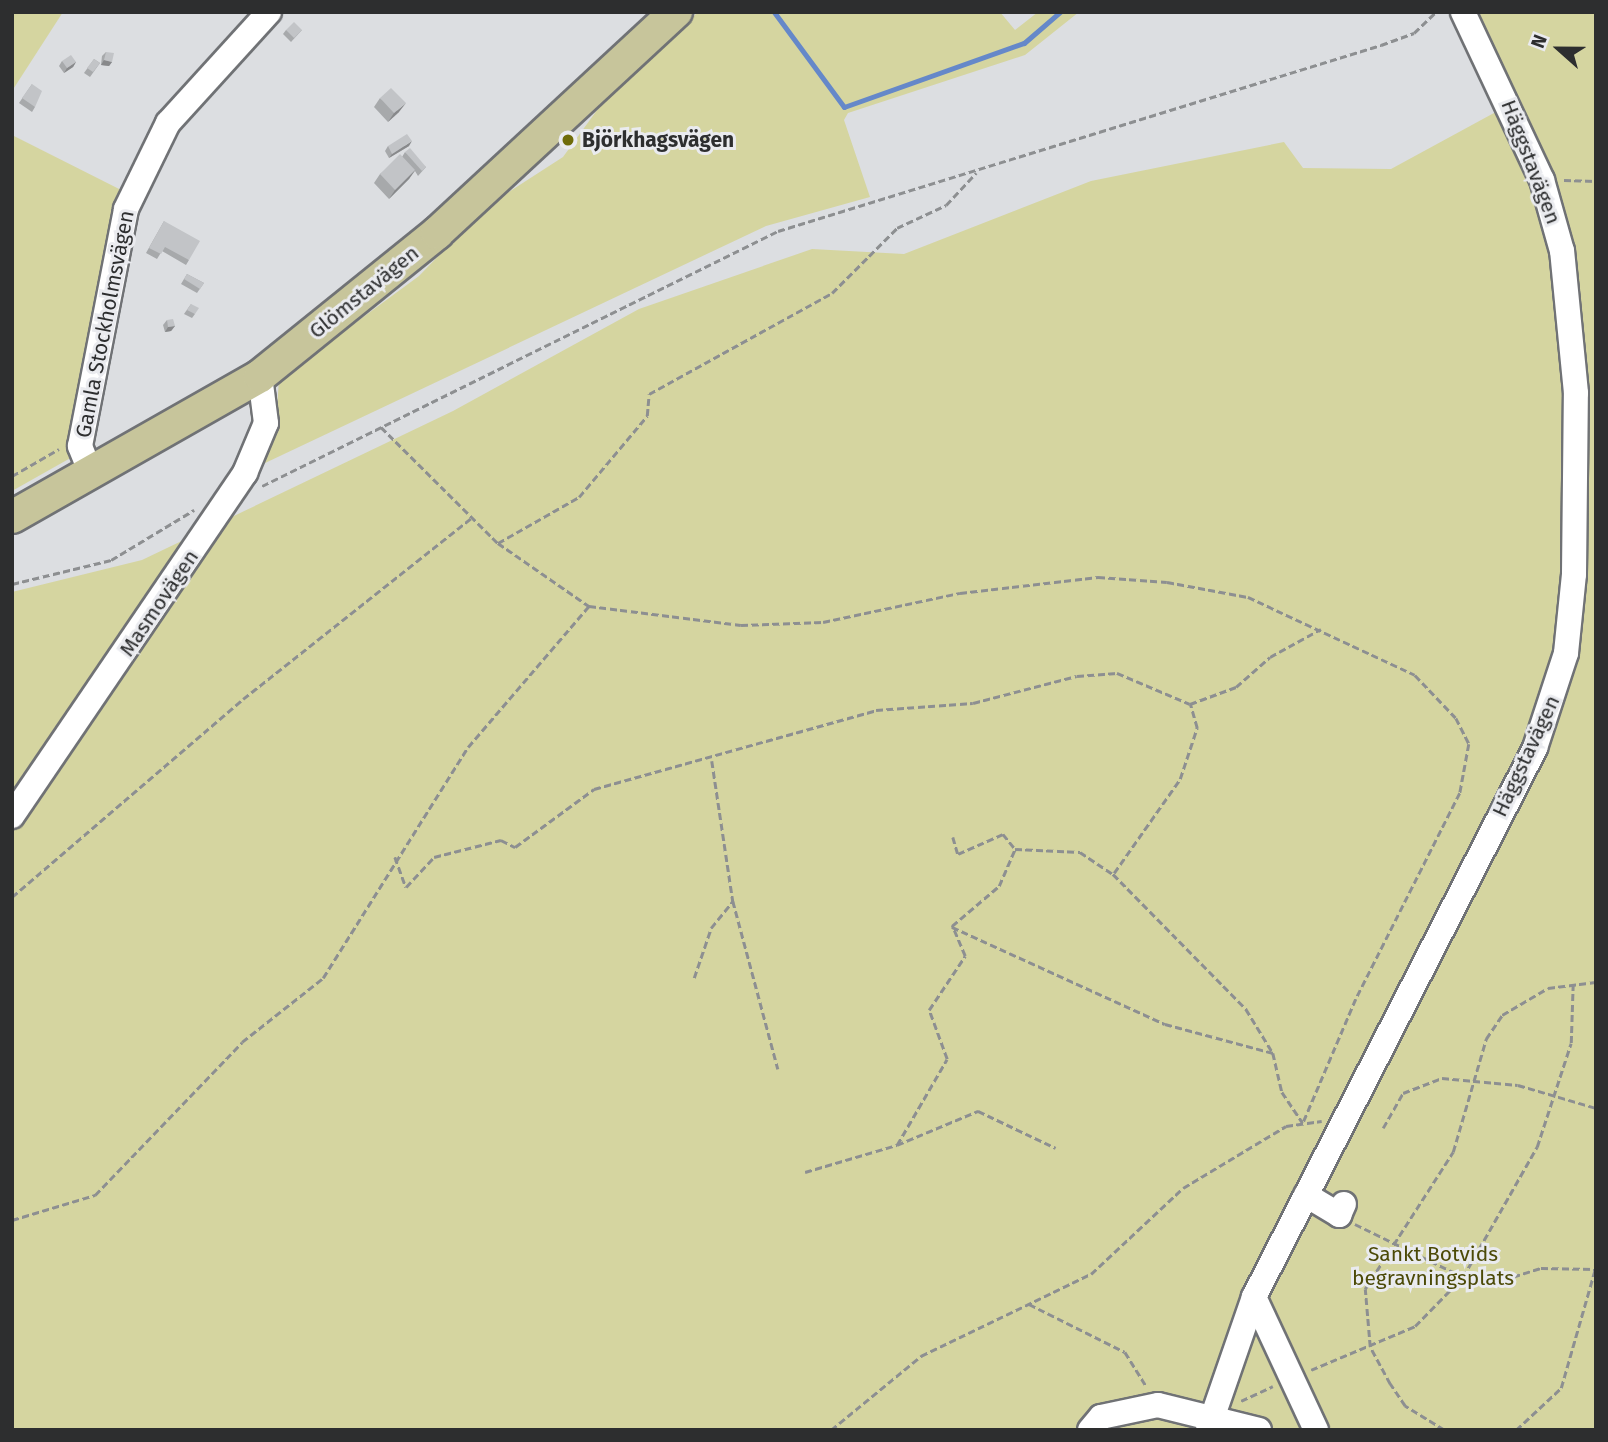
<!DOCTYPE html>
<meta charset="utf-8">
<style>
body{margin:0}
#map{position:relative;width:1608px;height:1442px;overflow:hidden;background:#dcdee1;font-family:"Fira Sans",sans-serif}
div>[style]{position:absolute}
.green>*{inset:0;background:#d5d5a0}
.stream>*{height:5px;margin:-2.5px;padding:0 2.5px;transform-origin:2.5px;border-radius:2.5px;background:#6588c9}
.path>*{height:2.5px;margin-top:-1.25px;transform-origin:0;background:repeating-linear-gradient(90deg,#8d8f91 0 7px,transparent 0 10.5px)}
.roads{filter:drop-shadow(2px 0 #707275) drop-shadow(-2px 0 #707275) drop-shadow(0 2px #707275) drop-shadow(0 -2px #707275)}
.minor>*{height:24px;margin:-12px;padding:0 12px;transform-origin:12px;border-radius:12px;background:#fff}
.major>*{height:32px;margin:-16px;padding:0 16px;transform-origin:16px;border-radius:16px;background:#c7c59b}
.wall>*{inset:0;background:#a7a9ab}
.shaded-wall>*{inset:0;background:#88898b}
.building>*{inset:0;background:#c2c4c7}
.dots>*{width:19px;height:19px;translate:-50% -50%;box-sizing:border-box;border:4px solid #eaebef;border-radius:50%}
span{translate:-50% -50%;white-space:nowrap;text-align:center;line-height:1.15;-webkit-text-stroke:6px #eaebef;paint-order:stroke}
.poi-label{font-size:21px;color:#2d2e2f;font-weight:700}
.left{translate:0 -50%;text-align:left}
.street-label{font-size:21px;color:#2d2e2f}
.park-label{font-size:21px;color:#4c4a07}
.frame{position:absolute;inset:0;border:14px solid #2d2e2f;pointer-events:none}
.north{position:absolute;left:1524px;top:14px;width:70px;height:70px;-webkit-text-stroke:5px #eaebef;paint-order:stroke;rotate:291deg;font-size:19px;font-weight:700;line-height:28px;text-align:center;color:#2d2e2f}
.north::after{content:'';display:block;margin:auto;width:24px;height:32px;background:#2d2e2f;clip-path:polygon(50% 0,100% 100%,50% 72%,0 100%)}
</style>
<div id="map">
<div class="green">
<div style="clip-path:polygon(12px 12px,63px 12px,12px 91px)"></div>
<div style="clip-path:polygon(698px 12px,1000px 12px,1015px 30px,1038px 12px,1079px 12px,1025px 55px,848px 113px,844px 120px,870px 197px,766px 226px,263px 464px,276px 424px,279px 379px,419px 276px,487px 206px,563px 157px,600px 106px)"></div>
<div style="clip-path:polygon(1475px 12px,1596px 12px,1596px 1430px,12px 1430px,12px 592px,142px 560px,453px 411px,639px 309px,812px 249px,904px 254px,1091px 181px,1284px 142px,1303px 168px,1391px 169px,1505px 107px)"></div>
<div style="clip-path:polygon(12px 135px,137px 198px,90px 447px,12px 491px)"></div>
</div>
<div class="stream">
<div style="left:774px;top:12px;width:118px;rotate:53.6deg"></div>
<div style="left:844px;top:107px;width:191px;rotate:-19.6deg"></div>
<div style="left:1024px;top:43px;width:48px;rotate:-40.7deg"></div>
</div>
<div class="path">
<div style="left:1564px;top:180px;width:32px;rotate:2deg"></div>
<div style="left:381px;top:427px;width:165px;rotate:44.8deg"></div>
<div style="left:498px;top:543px;width:111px;rotate:34.7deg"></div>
<div style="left:589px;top:606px;width:153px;rotate:7.1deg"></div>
<div style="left:741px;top:625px;width:82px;rotate:-2.1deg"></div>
<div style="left:823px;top:622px;width:140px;rotate:-12deg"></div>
<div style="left:960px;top:593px;width:139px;rotate:-6.6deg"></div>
<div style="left:1098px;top:577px;width:69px;rotate:4.1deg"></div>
<div style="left:1167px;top:582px;width:82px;rotate:10.5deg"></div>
<div style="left:1248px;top:597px;width:184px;rotate:25deg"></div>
<div style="left:1415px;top:675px;width:59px;rotate:46.4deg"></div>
<div style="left:1456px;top:718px;width:29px;rotate:63deg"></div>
<div style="left:1469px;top:744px;width:50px;rotate:100.4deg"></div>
<div style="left:1460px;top:793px;width:231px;rotate:116.8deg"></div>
<div style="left:1356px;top:999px;width:135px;rotate:113.1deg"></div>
<div style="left:12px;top:476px;width:54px;rotate:-29.9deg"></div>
<div style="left:262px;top:486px;width:576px;rotate:-26.3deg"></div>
<div style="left:778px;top:231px;width:631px;rotate:-17.14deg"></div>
<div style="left:1381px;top:45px;width:35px;rotate:-20deg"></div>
<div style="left:1414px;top:33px;width:30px;rotate:-44deg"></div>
<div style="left:498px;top:543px;width:93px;rotate:-29.6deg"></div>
<div style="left:579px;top:497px;width:106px;rotate:-50deg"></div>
<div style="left:647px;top:416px;width:22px;rotate:-85deg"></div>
<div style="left:649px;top:394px;width:209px;rotate:-28.9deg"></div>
<div style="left:832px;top:293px;width:92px;rotate:-45deg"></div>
<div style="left:897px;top:228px;width:54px;rotate:-25.1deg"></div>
<div style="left:946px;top:205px;width:44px;rotate:-46.8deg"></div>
<div style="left:12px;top:584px;width:102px;rotate:-13.6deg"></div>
<div style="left:111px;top:560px;width:97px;rotate:-31.1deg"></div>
<div style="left:712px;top:761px;width:142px;rotate:81.5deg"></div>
<div style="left:733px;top:901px;width:174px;rotate:75deg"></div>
<div style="left:953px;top:837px;width:18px;rotate:74deg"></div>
<div style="left:958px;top:854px;width:49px;rotate:-24deg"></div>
<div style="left:1003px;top:834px;width:19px;rotate:51deg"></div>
<div style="left:395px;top:857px;width:32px;rotate:70deg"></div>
<div style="left:406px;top:887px;width:41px;rotate:-47deg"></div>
<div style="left:434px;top:857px;width:69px;rotate:-14.2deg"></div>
<div style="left:501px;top:840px;width:16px;rotate:27deg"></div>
<div style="left:515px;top:847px;width:98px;rotate:-36.3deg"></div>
<div style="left:594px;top:789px;width:293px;rotate:-15.6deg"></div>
<div style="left:876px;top:710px;width:97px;rotate:-4.1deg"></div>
<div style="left:973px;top:703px;width:107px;rotate:-14.6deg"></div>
<div style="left:1077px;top:676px;width:40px;rotate:-4.3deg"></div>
<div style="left:1117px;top:673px;width:79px;rotate:23deg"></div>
<div style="left:1190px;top:704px;width:49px;rotate:-20.3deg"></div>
<div style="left:1236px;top:687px;width:45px;rotate:-41.4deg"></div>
<div style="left:1270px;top:657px;width:58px;rotate:-28.8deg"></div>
<div style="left:1114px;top:873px;width:115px;rotate:-54.9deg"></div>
<div style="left:1180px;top:779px;width:54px;rotate:-71.6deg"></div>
<div style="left:1197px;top:728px;width:25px;rotate:-106deg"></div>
<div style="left:12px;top:897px;width:304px;rotate:-40.6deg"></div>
<div style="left:243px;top:699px;width:291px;rotate:-38.4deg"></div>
<div style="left:952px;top:927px;width:234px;rotate:24.5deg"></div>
<div style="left:1165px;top:1024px;width:112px;rotate:15deg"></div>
<div style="left:1273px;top:1053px;width:40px;rotate:77deg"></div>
<div style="left:1282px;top:1092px;width:37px;rotate:56deg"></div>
<div style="left:694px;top:978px;width:53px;rotate:-71.2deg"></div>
<div style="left:711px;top:928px;width:35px;rotate:-51deg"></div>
<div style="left:1383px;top:1128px;width:40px;rotate:-60.3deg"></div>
<div style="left:1403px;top:1093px;width:42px;rotate:-21deg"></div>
<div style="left:1442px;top:1078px;width:76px;rotate:5.3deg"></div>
<div style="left:1518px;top:1085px;width:81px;rotate:16.4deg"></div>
<div style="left:897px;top:1145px;width:88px;rotate:-22.8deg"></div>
<div style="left:978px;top:1111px;width:86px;rotate:25.4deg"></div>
<div style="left:805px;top:1172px;width:96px;rotate:-16.4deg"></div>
<div style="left:897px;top:1145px;width:99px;rotate:-59.8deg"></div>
<div style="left:947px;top:1059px;width:52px;rotate:-110.2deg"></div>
<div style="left:929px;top:1010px;width:65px;rotate:-56.3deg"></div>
<div style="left:965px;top:956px;width:33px;rotate:-113deg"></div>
<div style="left:952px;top:926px;width:62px;rotate:-40.4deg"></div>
<div style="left:999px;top:886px;width:40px;rotate:-66.6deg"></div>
<div style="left:1015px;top:849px;width:65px;rotate:2.6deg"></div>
<div style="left:1080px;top:852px;width:40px;rotate:34deg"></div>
<div style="left:1113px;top:874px;width:190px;rotate:45.4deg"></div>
<div style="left:1246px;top:1009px;width:52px;rotate:58.5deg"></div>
<div style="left:12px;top:1220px;width:87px;rotate:-16.8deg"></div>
<div style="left:95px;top:1195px;width:212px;rotate:-46.1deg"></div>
<div style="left:242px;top:1042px;width:103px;rotate:-38.3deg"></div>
<div style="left:323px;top:978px;width:273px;rotate:-57.9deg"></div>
<div style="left:468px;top:747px;width:186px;rotate:-49.4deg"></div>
<div style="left:1355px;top:1224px;width:120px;rotate:26.1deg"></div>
<div style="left:1463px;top:1277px;width:31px;rotate:11deg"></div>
<div style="left:1493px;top:1283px;width:50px;rotate:-17.4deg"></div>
<div style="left:1541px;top:1268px;width:54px;rotate:1.1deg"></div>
<div style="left:1029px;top:1304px;width:107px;rotate:26.6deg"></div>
<div style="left:1125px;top:1352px;width:39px;rotate:58deg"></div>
<div style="left:1311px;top:1370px;width:113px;rotate:-22.9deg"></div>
<div style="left:1415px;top:1326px;width:69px;rotate:-45.6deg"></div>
<div style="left:1463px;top:1277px;width:150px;rotate:-60.4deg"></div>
<div style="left:1537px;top:1147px;width:109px;rotate:-71.9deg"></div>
<div style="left:1571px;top:1043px;width:60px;rotate:-88.1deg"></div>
<div style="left:1241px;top:1401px;width:35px;rotate:-25deg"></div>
<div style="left:831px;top:1430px;width:117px;rotate:-39.4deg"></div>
<div style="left:921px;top:1356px;width:189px;rotate:-25.8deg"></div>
<div style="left:1091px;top:1274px;width:126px;rotate:-43.1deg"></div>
<div style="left:1183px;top:1188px;width:120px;rotate:-31deg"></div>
<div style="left:1286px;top:1126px;width:36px;rotate:-8deg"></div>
<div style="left:1444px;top:1430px;width:46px;rotate:-148.4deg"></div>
<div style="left:1405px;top:1406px;width:27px;rotate:-124deg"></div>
<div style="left:1390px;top:1384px;width:42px;rotate:-118.4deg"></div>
<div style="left:1370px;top:1347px;width:58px;rotate:-94.9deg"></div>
<div style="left:1365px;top:1289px;width:163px;rotate:-57.3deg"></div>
<div style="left:1453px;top:1152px;width:118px;rotate:-73.7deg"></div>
<div style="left:1486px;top:1039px;width:29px;rotate:-56deg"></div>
<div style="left:1502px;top:1015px;width:53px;rotate:-30.4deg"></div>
<div style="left:1548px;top:988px;width:48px;rotate:-7.1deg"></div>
<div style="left:1516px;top:1430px;width:62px;rotate:-43deg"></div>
<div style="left:1561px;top:1388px;width:127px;rotate:-74deg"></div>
</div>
<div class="roads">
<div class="minor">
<div style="left:90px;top:471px;width:27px;rotate:-112deg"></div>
<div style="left:80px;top:446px;width:241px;rotate:-79deg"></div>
<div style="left:126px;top:209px;width:96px;rotate:-64deg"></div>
<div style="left:168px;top:123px;width:150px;rotate:-47.7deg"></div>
<div style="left:12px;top:816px;width:415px;rotate:-55.8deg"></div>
<div style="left:245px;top:473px;width:54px;rotate:-67.2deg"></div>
<div style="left:266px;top:423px;width:47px;rotate:-97.3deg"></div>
<div style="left:1306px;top:1195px;width:39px;rotate:31deg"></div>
<div style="left:1339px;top:1215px;width:12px;rotate:-66deg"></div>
<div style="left:1254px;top:1297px;width:147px;rotate:65deg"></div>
<div style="left:1090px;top:1430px;width:17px;rotate:-50deg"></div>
<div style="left:1101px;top:1417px;width:58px;rotate:-11.9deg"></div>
<div style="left:1158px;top:1405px;width:104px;rotate:13.9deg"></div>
<div style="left:1208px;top:1430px;width:141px;rotate:-70.9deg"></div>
<div style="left:1254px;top:1297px;width:617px;rotate:-62.89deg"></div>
<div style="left:1535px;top:748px;width:100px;rotate:-71.9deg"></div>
<div style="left:1566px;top:653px;width:79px;rotate:-84.2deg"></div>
<div style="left:1574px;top:574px;width:181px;rotate:-89.4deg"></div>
<div style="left:1576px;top:393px;width:143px;rotate:-95.6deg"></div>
<div style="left:1562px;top:251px;width:74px;rotate:-105.7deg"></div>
<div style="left:1542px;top:180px;width:186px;rotate:-115.2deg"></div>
</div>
<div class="major">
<div style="left:12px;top:517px;width:285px;rotate:-29.6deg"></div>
<div style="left:260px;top:376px;width:228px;rotate:-38.9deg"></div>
<div style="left:437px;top:233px;width:326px;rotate:-42.8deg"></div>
</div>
</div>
<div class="wall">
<div style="clip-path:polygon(286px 30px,302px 30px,291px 42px,283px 34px)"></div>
<div style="clip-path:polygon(106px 52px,112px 62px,109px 66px,101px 65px,102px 56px)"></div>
<div style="clip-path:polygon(94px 59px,100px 63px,90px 77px,84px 73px)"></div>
<div style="clip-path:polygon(62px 61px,76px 62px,73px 67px,64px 73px,59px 66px)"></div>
<div style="clip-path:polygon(32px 84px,35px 107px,32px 112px,19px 103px)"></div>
<div style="clip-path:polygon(380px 98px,399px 112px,388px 122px,374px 107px)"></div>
<div style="clip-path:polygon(388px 146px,409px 146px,389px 158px,385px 151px)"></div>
<div style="clip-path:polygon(405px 152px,426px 167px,418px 176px,415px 171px,409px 179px,389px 199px,374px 183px,380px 174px,402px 157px)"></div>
<div style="clip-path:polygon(164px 221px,189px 260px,186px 265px,162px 251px,157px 259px,146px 253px)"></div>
<div style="clip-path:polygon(187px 274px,204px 283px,197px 293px,181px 284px)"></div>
<div style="clip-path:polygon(191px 304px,195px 314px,192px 318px,184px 314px)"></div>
<div style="clip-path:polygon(167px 320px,175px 326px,171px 331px,165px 332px,163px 325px)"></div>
</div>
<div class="shaded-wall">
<div style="clip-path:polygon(104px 60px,112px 62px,109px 66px,101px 65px)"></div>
<div style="clip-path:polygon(76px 62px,73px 67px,64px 73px,67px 68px)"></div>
<div style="clip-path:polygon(406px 103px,399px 112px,388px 122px,394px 113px)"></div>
<div style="clip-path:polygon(412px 141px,409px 146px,389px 158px,392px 154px)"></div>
<div style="clip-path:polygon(415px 170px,409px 179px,389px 199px,395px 190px)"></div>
<div style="clip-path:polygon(175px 326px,171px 331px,165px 332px,168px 327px)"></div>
</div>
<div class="building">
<div style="clip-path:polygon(294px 22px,302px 30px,294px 38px,286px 30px)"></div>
<div style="clip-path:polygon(106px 52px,114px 53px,112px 62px,104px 60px)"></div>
<div style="clip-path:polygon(71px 55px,76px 62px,67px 68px,62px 61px)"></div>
<div style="clip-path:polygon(94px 59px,100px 63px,93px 72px,87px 68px)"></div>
<div style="clip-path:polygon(32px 84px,42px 91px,35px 107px,22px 98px)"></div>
<div style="clip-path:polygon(391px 88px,406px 103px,394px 113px,380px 98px)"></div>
<div style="clip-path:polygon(407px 134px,412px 141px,392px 154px,388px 146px)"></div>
<div style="clip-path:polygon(410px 148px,426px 167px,422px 171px,405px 152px)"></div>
<div style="clip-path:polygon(400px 154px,415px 170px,395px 190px,380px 174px)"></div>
<div style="clip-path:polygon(164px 221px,200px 241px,189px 260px,165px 247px,161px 254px,149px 248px)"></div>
<div style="clip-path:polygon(187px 274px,204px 283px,200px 289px,184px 279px)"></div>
<div style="clip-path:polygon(191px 304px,199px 308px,195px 314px,187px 310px)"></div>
<div style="clip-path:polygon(173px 319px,175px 326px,168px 327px,167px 320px)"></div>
</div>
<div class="dots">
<div style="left:568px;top:140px;background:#6f6c09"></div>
</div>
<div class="poi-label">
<span class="left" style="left:582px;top:140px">Björkhagsvägen</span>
</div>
<div class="street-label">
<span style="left:1531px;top:162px;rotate:69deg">Häggstavägen</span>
<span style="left:364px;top:292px;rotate:-39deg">Glömstavägen</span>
<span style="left:105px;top:324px;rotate:-79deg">Gamla Stockholmsvägen</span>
<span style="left:159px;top:603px;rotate:-56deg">Masmovägen</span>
<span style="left:1526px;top:756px;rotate:-65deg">Häggstavägen</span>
</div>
<div class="park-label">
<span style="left:1433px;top:1266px">Sankt Botvids<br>begravningsplats</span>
</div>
<div class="frame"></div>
<div class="north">N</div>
</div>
